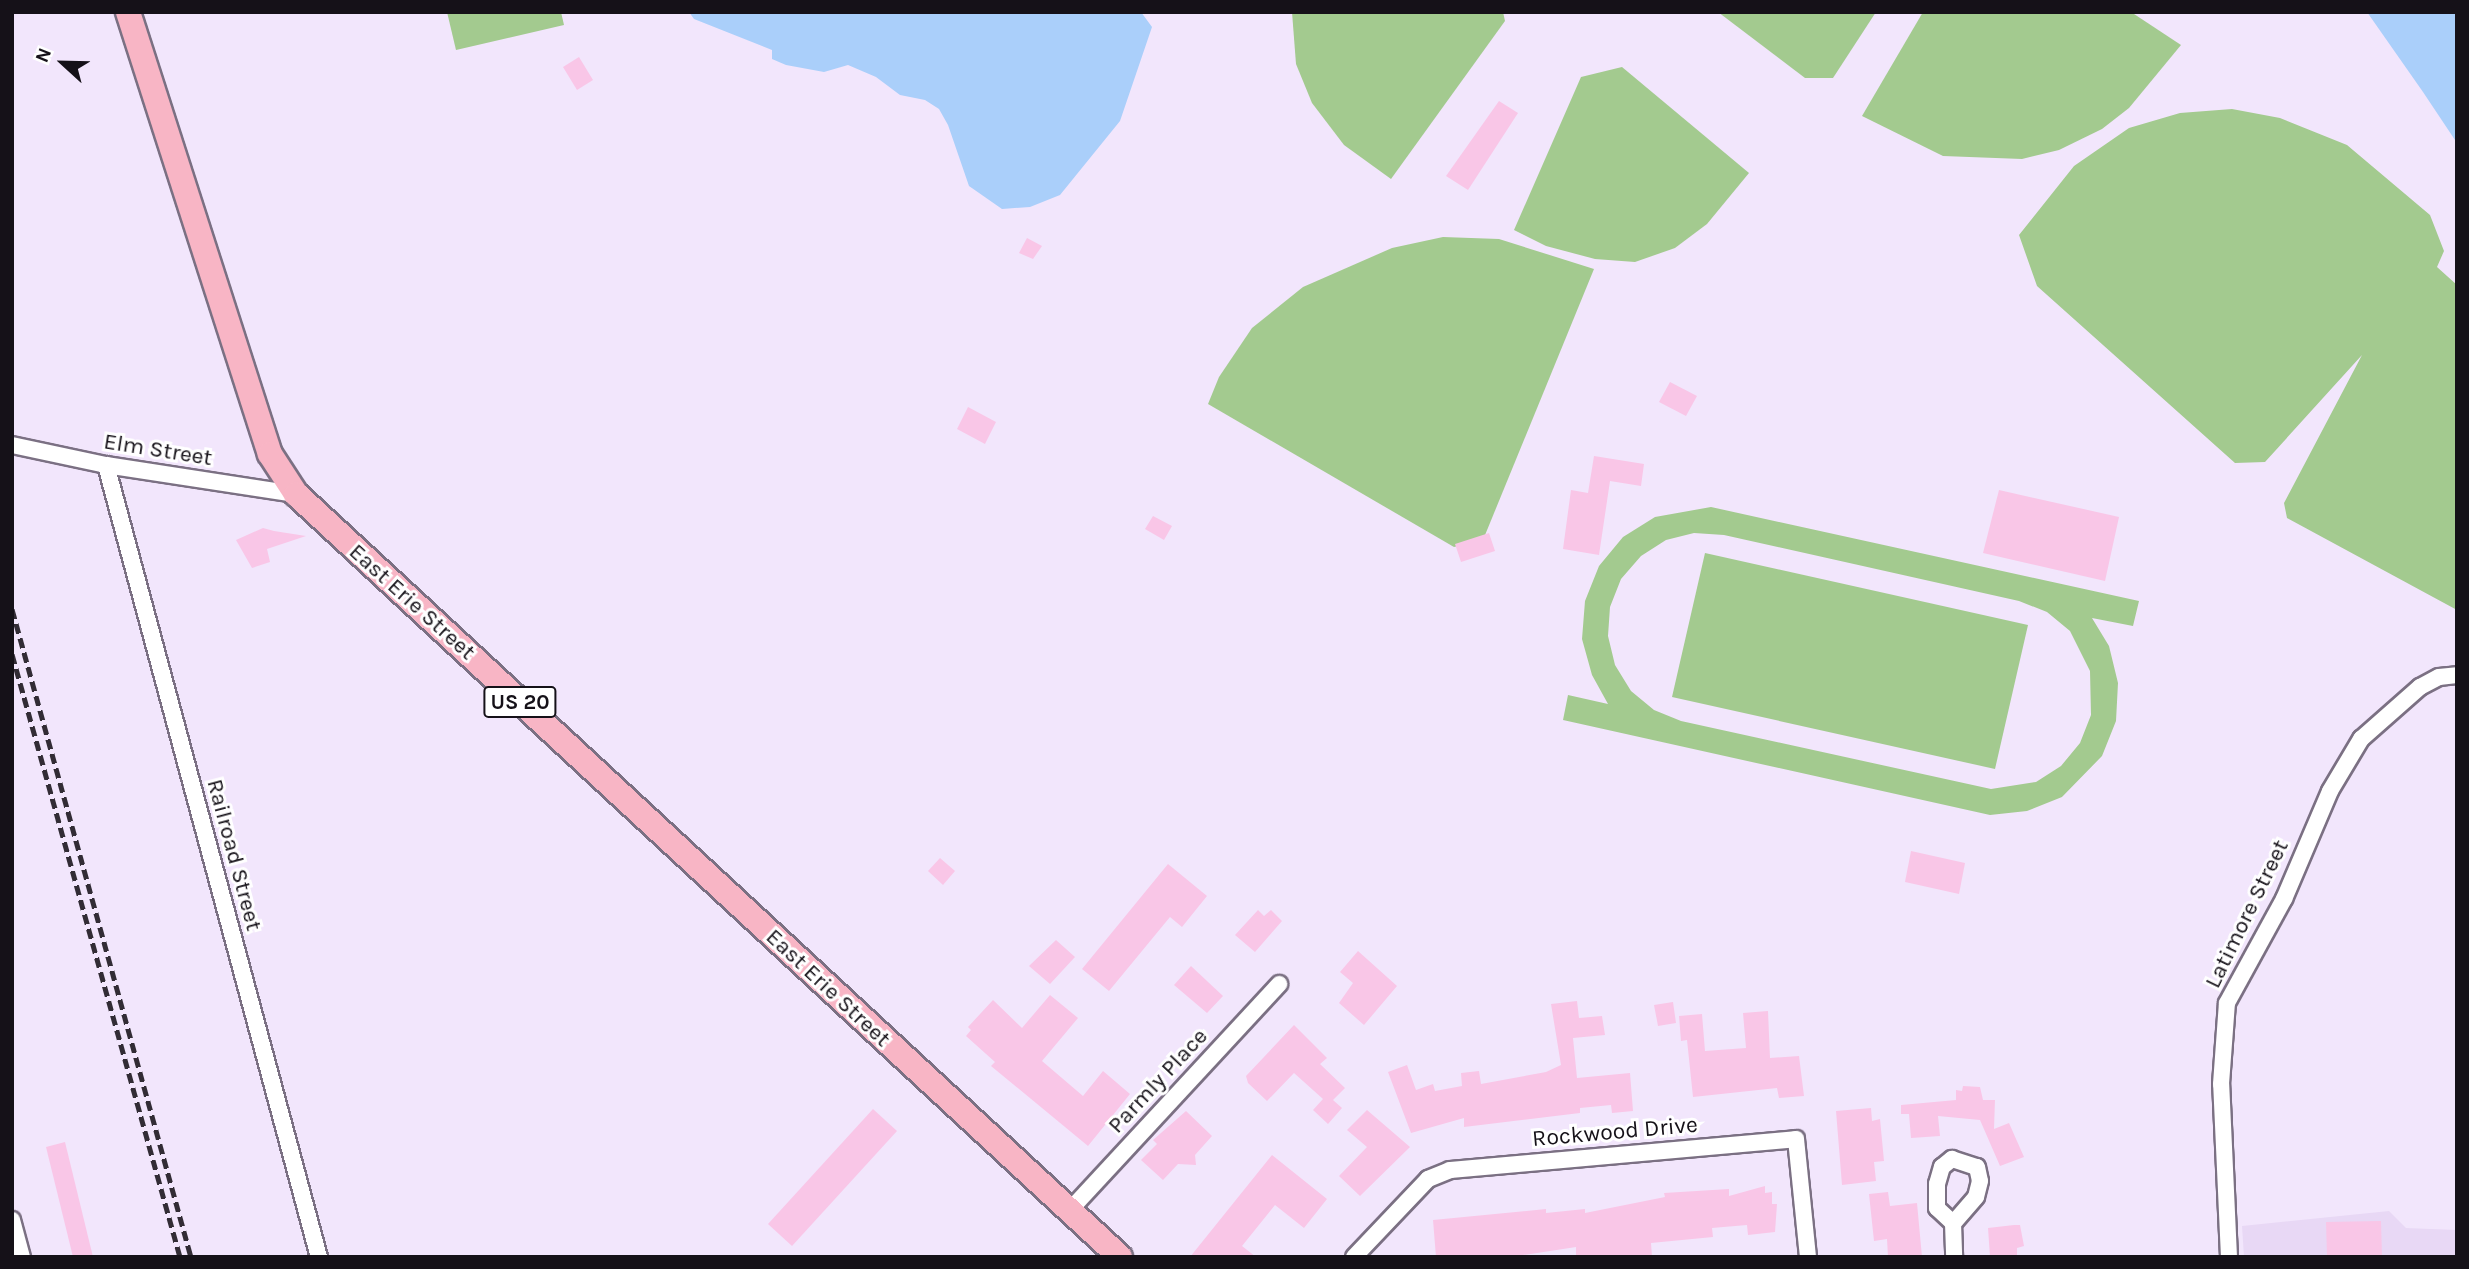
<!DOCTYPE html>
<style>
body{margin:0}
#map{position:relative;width:2469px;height:1269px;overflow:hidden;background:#f2e6fc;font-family:Karla,sans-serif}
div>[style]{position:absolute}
.built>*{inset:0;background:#e8d8f5}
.green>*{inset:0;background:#a3ca8f}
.water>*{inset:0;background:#aacffa}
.building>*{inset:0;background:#f9c6e7}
.roads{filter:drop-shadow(2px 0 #7b7083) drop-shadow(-2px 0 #7b7083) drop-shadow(0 2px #7b7083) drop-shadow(0 -2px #7b7083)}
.minor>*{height:16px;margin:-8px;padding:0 8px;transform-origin:8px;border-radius:8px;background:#fff}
.primary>*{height:24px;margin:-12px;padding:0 12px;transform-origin:12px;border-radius:12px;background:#f8b5c5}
.rail>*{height:5px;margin-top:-2.5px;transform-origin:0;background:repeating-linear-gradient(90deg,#322c35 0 10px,transparent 0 15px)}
span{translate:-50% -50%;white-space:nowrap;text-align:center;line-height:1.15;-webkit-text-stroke:6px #fff;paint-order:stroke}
.shield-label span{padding:2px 5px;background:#fff;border:2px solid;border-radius:5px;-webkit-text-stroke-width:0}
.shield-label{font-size:21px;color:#151118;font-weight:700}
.street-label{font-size:23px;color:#151118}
.frame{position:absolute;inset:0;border:14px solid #151118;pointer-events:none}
.north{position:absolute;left:28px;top:28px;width:70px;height:70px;-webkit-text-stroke:5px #fff;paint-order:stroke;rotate:292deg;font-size:19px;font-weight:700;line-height:28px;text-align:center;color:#151118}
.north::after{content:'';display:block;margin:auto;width:24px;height:32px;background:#151118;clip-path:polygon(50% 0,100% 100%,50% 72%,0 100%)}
</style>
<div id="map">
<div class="built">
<div style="clip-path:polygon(2389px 1211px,2406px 1228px,2457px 1230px,2457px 1257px,2244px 1257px,2242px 1226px)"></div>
</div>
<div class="green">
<div style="clip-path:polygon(447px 12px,561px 12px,564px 25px,456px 50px)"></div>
<div style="clip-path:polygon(1292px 12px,1503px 12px,1505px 21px,1391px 179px,1344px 145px,1312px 103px,1296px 64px)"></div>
<div style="clip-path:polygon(1718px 12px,1876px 12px,1833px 78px,1805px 78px)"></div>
<div style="clip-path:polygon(1923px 12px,2131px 12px,2181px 45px,2129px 108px,2102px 129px,2059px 150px,2022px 159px,1943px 156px,1862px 116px)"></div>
<div style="clip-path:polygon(1622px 67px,1749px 173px,1707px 224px,1675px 248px,1635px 262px,1595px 259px,1546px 246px,1514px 230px,1581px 77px)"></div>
<div style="clip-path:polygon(2232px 109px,2280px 118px,2347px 145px,2430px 215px,2444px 251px,2437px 267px,2457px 285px,2457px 610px,2287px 518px,2284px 503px,2362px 355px,2265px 462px,2235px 463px,2037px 286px,2019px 235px,2074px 166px,2129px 128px,2180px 113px)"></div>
<div style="clip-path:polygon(1443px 237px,1499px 239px,1594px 269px,1483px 540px,1454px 547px,1208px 404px,1219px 377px,1252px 328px,1303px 287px,1392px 248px)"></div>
<div style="clip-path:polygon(evenodd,1711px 507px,2139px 601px,2133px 626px,2092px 618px,2109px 646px,2118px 683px,2116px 721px,2102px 756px,2062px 797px,2027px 811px,1990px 815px,1563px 720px,1568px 695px,1608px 704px,1592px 675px,1582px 639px,1585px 601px,1599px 566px,1623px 537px,1655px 517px,1711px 507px,1694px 533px,1724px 535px,2019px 601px,2047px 612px,2070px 631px,2090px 671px,2091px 715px,2080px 743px,2061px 766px,2036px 782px,1991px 789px,1681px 721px,1654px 710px,1631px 691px,1615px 665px,1608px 636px,1610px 607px,1621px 579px,1641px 556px,1666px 540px,1694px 533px)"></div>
<div style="clip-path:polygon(1705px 553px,2028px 625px,1995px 769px,1672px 697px)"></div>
</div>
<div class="water">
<div style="clip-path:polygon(689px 12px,1141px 12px,1152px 27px,1120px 121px,1060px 195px,1030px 207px,1002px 209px,969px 186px,948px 125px,939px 109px,925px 100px,900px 95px,876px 77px,848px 65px,824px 72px,786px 65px,772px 59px,772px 50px,694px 19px)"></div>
<div style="clip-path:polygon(2367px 12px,2457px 12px,2457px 143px,2423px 92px)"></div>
</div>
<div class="building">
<div style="clip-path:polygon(579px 57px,593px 80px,577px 90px,563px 67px)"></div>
<div style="clip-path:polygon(1499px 101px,1518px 113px,1468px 190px,1446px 176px)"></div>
<div style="clip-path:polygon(1027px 238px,1042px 246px,1033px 259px,1019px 253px)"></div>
<div style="clip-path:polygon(1670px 382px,1697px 396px,1686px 416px,1659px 402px)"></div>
<div style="clip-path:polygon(968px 407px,996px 422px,985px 444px,957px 429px)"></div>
<div style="clip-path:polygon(1594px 456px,1644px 464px,1641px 486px,1610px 481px,1599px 555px,1563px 549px,1571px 490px,1588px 493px)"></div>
<div style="clip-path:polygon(1999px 490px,2119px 517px,2105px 581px,1983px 553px)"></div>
<div style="clip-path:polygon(1153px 516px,1172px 526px,1164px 540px,1145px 529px)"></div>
<div style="clip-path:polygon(263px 528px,274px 531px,306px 536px,267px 549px,270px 562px,252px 568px,236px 540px)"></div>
<div style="clip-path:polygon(1489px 533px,1495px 551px,1461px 562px,1455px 544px)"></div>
<div style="clip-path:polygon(1911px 851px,1965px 863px,1959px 894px,1905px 882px)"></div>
<div style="clip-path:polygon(940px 858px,955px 871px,943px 885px,928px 871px)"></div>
<div style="clip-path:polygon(1168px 864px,1207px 896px,1182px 927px,1170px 917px,1109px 991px,1082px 969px)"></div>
<div style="clip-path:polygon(1258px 910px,1264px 916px,1271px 910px,1282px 921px,1255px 952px,1235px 935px)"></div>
<div style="clip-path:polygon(1056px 940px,1075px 957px,1050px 984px,1029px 966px)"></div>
<div style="clip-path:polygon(1358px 951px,1397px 986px,1364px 1025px,1339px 1003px,1353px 983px,1340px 972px)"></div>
<div style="clip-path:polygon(1191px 966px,1223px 996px,1207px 1013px,1174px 985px)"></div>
<div style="clip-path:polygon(1050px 995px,1078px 1018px,1042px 1061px,1083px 1096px,1103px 1071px,1130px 1094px,1088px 1146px,991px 1066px,995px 1062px,966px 1036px,971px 1030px,968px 1027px,993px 1000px,1022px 1028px)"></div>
<div style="clip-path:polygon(1577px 1001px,1579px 1018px,1602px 1016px,1605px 1035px,1573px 1038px,1577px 1078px,1630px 1073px,1633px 1111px,1612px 1113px,1611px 1105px,1580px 1108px,1580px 1113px,1464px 1127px,1464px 1118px,1411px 1133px,1388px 1072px,1407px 1065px,1416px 1090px,1433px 1084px,1435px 1091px,1462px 1086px,1461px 1073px,1479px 1071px,1481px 1084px,1546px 1072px,1561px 1065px,1551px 1004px)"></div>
<div style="clip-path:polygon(1673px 1002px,1676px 1023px,1658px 1026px,1654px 1005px)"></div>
<div style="clip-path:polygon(1768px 1011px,1770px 1058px,1799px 1056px,1804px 1096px,1779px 1098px,1777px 1088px,1693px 1097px,1687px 1040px,1681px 1041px,1679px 1016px,1702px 1014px,1705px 1051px,1746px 1048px,1743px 1013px)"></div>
<div style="clip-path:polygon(1294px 1025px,1327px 1058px,1320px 1064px,1345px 1088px,1333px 1100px,1342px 1108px,1328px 1124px,1313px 1110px,1323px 1099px,1294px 1073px,1267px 1101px,1248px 1083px,1246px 1076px)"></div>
<div style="clip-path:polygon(1963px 1086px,1980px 1087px,1983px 1100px,1995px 1100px,1994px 1129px,2009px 1123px,2024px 1157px,2000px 1166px,1980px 1120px,1938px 1116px,1940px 1136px,1911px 1138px,1909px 1114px,1901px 1114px,1901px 1105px,1956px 1100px,1956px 1090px,1962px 1091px)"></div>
<div style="clip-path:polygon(1871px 1108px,1872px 1121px,1880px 1119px,1884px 1161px,1874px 1162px,1876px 1181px,1842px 1185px,1836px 1111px)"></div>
<div style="clip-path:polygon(873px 1109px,897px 1131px,792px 1246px,768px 1224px)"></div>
<div style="clip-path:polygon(1367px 1110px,1410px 1147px,1360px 1196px,1339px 1176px,1367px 1147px,1347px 1130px)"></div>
<div style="clip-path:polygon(1186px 1111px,1212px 1136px,1195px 1155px,1196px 1165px,1178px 1164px,1163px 1180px,1141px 1160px,1157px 1144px,1153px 1140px)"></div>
<div style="clip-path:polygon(65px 1142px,93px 1257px,73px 1257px,46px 1147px)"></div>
<div style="clip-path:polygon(1272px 1155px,1327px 1199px,1304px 1228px,1275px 1205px,1242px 1246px,1256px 1257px,1190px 1257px)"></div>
<div style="clip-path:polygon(1765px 1186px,1765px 1193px,1772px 1192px,1772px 1204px,1777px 1204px,1775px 1232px,1748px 1235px,1747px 1225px,1712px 1228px,1713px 1237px,1651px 1243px,1652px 1257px,1576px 1257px,1576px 1247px,1510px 1257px,1436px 1257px,1433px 1220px,1546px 1209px,1546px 1213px,1585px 1209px,1585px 1213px,1665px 1197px,1664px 1193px,1729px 1189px,1729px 1196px)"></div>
<div style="clip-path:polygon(1888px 1192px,1890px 1206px,1917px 1203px,1922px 1257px,1888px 1257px,1887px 1239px,1874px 1241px,1869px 1194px)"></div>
<div style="clip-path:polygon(2381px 1221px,2382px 1257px,2327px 1257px,2326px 1222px)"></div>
<div style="clip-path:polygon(2014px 1225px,2020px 1225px,2024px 1246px,2017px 1248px,2017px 1257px,1990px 1257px,1988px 1228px)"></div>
</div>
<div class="roads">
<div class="minor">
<div style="left:12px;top:445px;width:96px;rotate:12deg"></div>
<div style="left:106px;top:465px;width:192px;rotate:8.7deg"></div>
<div style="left:106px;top:465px;width:820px;rotate:74.95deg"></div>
<div style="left:1952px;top:1159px;width:26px;rotate:18deg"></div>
<div style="left:1977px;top:1167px;width:14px;rotate:78deg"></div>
<div style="left:1980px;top:1181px;width:16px;rotate:104deg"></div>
<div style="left:1976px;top:1197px;width:35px;rotate:131deg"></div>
<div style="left:1953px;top:1223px;width:22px;rotate:-137deg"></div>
<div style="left:1937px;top:1208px;width:24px;rotate:-90deg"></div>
<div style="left:1937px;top:1184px;width:18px;rotate:-74deg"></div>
<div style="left:1942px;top:1167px;width:13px;rotate:-39deg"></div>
<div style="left:1070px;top:1210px;width:308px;rotate:-47.2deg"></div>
<div style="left:12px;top:1220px;width:38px;rotate:75deg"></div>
<div style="left:1953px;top:1223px;width:34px;rotate:88deg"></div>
<div style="left:1354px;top:1257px;width:108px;rotate:-46.5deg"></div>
<div style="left:1428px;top:1179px;width:24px;rotate:-22deg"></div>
<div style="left:1450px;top:1170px;width:347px;rotate:-5.1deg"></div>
<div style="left:1796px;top:1139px;width:119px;rotate:84.2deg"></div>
<div style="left:2229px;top:1257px;width:173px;rotate:-92.6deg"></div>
<div style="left:2221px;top:1084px;width:81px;rotate:-85.8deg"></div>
<div style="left:2227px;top:1003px;width:119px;rotate:-61.3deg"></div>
<div style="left:2284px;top:899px;width:117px;rotate:-66.9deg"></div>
<div style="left:2330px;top:791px;width:61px;rotate:-59.2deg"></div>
<div style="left:2361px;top:739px;width:79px;rotate:-41.4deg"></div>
<div style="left:2420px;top:687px;width:21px;rotate:-28deg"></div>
<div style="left:2439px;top:677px;width:18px;rotate:-6deg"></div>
</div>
<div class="primary">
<div style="left:128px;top:12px;width:464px;rotate:72.2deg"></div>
<div style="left:270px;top:454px;width:48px;rotate:57deg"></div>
<div style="left:296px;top:494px;width:1123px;rotate:42.8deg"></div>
</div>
</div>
<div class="rail">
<div style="left:12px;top:609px;width:672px;rotate:74.56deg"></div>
<div style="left:12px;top:654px;width:626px;rotate:74.43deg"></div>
</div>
<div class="shield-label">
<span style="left:520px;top:702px">US 20</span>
</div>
<div class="street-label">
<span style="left:158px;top:450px;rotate:9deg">Elm Street</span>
<span style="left:412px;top:602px;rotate:42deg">East Erie Street</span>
<span style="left:234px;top:855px;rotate:75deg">Railroad Street</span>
<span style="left:2247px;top:914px;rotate:-64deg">Latimore Street</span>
<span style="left:828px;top:988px;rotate:43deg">East Erie Street</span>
<span style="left:1158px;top:1081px;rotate:-47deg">Parmly Place</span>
<span style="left:1615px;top:1132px;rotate:-5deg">Rockwood Drive</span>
</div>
<div class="frame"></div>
<div class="north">N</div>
</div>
